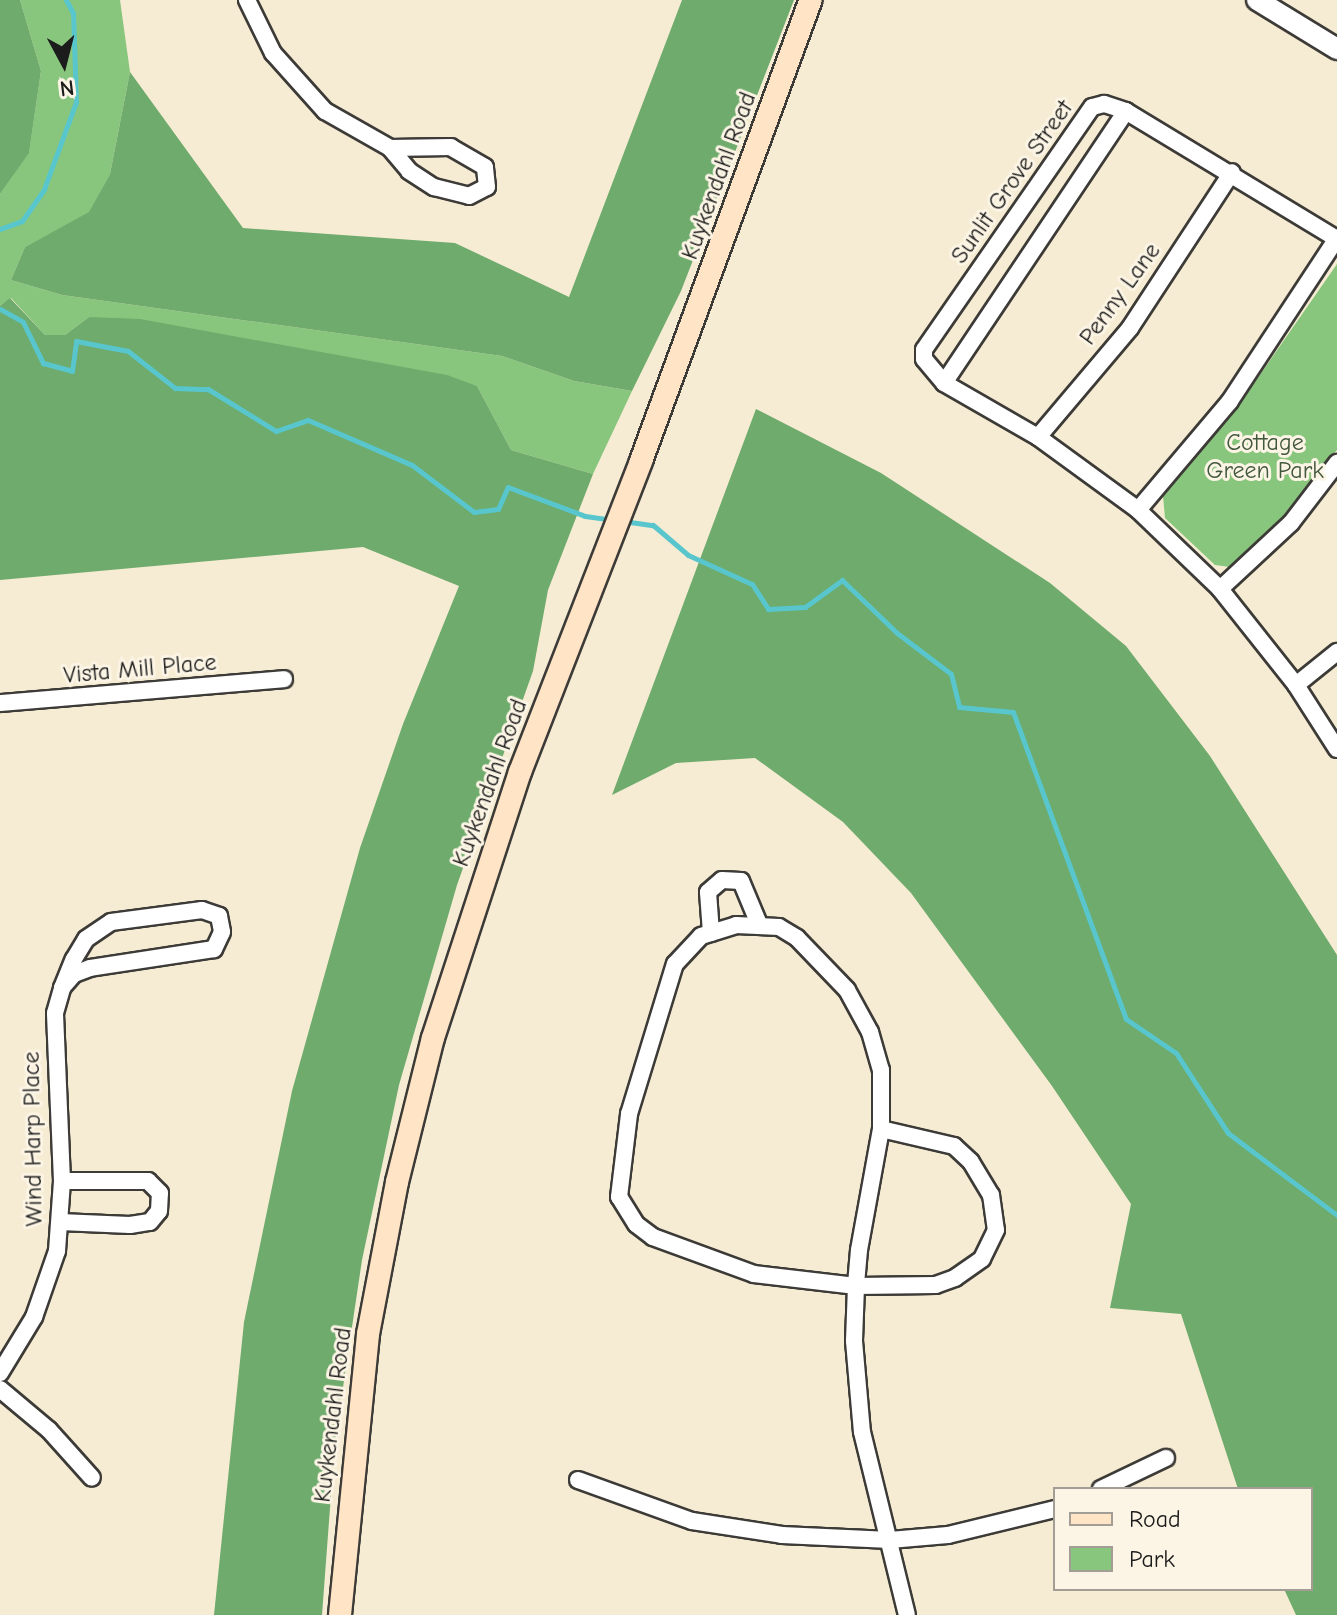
<!DOCTYPE html>
<style>
body{margin:0}
#map{position:relative;width:1337px;height:1615px;overflow:hidden;background:#f6ebd3;font-family:"Comic Neue",sans-serif}
div>[style]{position:absolute}
.green>*{inset:0;background:#88c67d}
.forest>*{inset:0;background:#6eab6c}
.stream>*{height:5px;margin:-2.5px;padding:0 2.5px;transform-origin:2.5px;border-radius:2.5px;background:#58c6cc}
.roads{filter:drop-shadow(2px 0 #3d3b37) drop-shadow(-2px 0 #3d3b37) drop-shadow(0 2px #3d3b37) drop-shadow(0 -2px #3d3b37)}
.minor>*{height:16px;margin:-8px;padding:0 8px;transform-origin:8px;border-radius:8px;background:#fff}
.tertiary>*{height:20px;margin:-10px;padding:0 10px;transform-origin:10px;border-radius:10px;background:#fff}
.secondary>*{height:22px;margin:-11px;padding:0 11px;transform-origin:11px;border-radius:11px;background:#ffe4c6}
span{translate:-50% -50%;white-space:nowrap;text-align:center;line-height:1.15;-webkit-text-stroke:6px #fcf5e5;paint-order:stroke}
.street-label{font-size:24px;color:#1c1c1c}
.park-label{font-size:24px;color:#42583e}
.legend{position:absolute;left:1053px;top:1487px;width:260px;height:104px;box-sizing:border-box;background:#fcf5e5;border:2px solid #a29e95;margin:0;padding:10px 14px;list-style:none;font-size:24px;color:#1c1c1c}
.legend li{display:flex;align-items:center;gap:16px;height:40px}
.legend b{width:40px;border:2px solid #a29e95}
.north{position:absolute;left:24px;top:24px;width:80px;height:80px;-webkit-text-stroke:6px #fcf5e5;paint-order:stroke;rotate:173deg;font-size:22px;font-weight:700;line-height:32px;text-align:center;color:#1c1c1c}
.north::after{content:'';display:block;margin:auto;width:28px;height:36px;background:#1c1c1c;clip-path:polygon(50% 0,100% 100%,50% 72%,0 100%)}
</style>
<div id="map">
<div class="green">
<div style="clip-path:polygon(20px 0,120px 0,130px 72px,110px 174px,89px 213px,25px 247px,11px 280px,62px 295px,502px 356px,574px 381px,632px 391px,593px 474px,511px 450px,477px 386px,89px 317px,65px 335px,45px 335px,11px 298px,0 306px,0 194px,29px 152px,41px 71px)"></div>
<div style="clip-path:polygon(1337px 264px,1337px 450px,1270px 535px,1230px 567px,1215px 565px,1165px 518px,1163px 496px,1241px 402px)"></div>
</div>
<div class="forest">
<div style="clip-path:polygon(0 0,20px 0,41px 71px,29px 153px,0 194px)"></div>
<div style="clip-path:polygon(682px 0,794px 0,681px 291px,632px 391px,574px 381px,502px 356px,62px 295px,11px 280px,25px 247px,89px 212px,110px 174px,130px 72px,243px 228px,455px 243px,569px 297px)"></div>
<div style="clip-path:polygon(10px 298px,45px 335px,65px 335px,89px 317px,140px 319px,447px 375px,477px 386px,511px 450px,593px 474px,548px 590px,533px 671px,457px 885px,399px 1085px,362px 1260px,335px 1441px,322px 1615px,214px 1615px,244px 1322px,292px 1091px,360px 848px,403px 724px,459px 586px,363px 547px,0 580px,0 306px)"></div>
<div style="clip-path:polygon(756px 409px,881px 473px,1050px 583px,1126px 646px,1210px 756px,1337px 955px,1337px 1615px,1296px 1615px,1284px 1589px,1311px 1589px,1311px 1489px,1238px 1489px,1181px 1314px,1110px 1308px,1131px 1204px,1052px 1086px,911px 893px,843px 822px,755px 758px,676px 763px,612px 795px)"></div>
</div>
<div class="stream">
<div style="left:0;top:229px;width:23px;rotate:-20deg"></div>
<div style="left:22px;top:221px;width:39px;rotate:-55deg"></div>
<div style="left:44px;top:189px;width:93px;rotate:-69.8deg"></div>
<div style="left:76px;top:102px;width:89px;rotate:-91.9deg"></div>
<div style="left:73px;top:13px;width:15px;rotate:-118deg"></div>
<div style="left:0;top:309px;width:26px;rotate:29deg"></div>
<div style="left:23px;top:322px;width:46px;rotate:64deg"></div>
<div style="left:43px;top:363px;width:30px;rotate:15deg"></div>
<div style="left:72px;top:371px;width:30px;rotate:-82deg"></div>
<div style="left:76px;top:341px;width:53px;rotate:10.9deg"></div>
<div style="left:128px;top:351px;width:60px;rotate:38.2deg"></div>
<div style="left:175px;top:388px;width:33px;rotate:2deg"></div>
<div style="left:208px;top:389px;width:80px;rotate:31.7deg"></div>
<div style="left:276px;top:431px;width:34px;rotate:-19deg"></div>
<div style="left:308px;top:420px;width:113px;rotate:23.4deg"></div>
<div style="left:412px;top:465px;width:78px;rotate:37.2deg"></div>
<div style="left:474px;top:512px;width:24px;rotate:-7deg"></div>
<div style="left:498px;top:509px;width:24px;rotate:-66deg"></div>
<div style="left:508px;top:487px;width:82px;rotate:20.6deg"></div>
<div style="left:585px;top:516px;width:28px;rotate:8deg"></div>
<div style="left:623px;top:521px;width:30px;rotate:8deg"></div>
<div style="left:653px;top:525px;width:46px;rotate:40.6deg"></div>
<div style="left:688px;top:555px;width:70px;rotate:24.4deg"></div>
<div style="left:752px;top:584px;width:30px;rotate:57deg"></div>
<div style="left:768px;top:609px;width:37px;rotate:-3deg"></div>
<div style="left:805px;top:607px;width:46px;rotate:-36.1deg"></div>
<div style="left:842px;top:580px;width:76px;rotate:43.9deg"></div>
<div style="left:897px;top:633px;width:68px;rotate:37.2deg"></div>
<div style="left:951px;top:674px;width:34px;rotate:76deg"></div>
<div style="left:959px;top:707px;width:54px;rotate:5.3deg"></div>
<div style="left:1013px;top:712px;width:327px;rotate:69.8deg"></div>
<div style="left:1126px;top:1019px;width:60px;rotate:34.2deg"></div>
<div style="left:1176px;top:1053px;width:95px;rotate:57deg"></div>
<div style="left:1228px;top:1133px;width:136px;rotate:37deg"></div>
</div>
<div class="roads">
<div class="minor">
<div style="left:247px;top:0;width:59px;rotate:63.9deg"></div>
<div style="left:273px;top:53px;width:78px;rotate:48.1deg"></div>
<div style="left:325px;top:111px;width:75px;rotate:29.6deg"></div>
<div style="left:390px;top:148px;width:30px;rotate:50deg"></div>
<div style="left:409px;top:171px;width:30px;rotate:33deg"></div>
<div style="left:434px;top:187px;width:36px;rotate:14deg"></div>
<div style="left:469px;top:196px;width:20px;rotate:-27deg"></div>
<div style="left:487px;top:187px;width:20px;rotate:-96deg"></div>
<div style="left:485px;top:167px;width:39px;rotate:-150deg"></div>
<div style="left:451px;top:147px;width:61px;rotate:179.1deg"></div>
<div style="left:1337px;top:239px;width:247px;rotate:-148.8deg"></div>
<div style="left:1126px;top:111px;width:23px;rotate:-162deg"></div>
<div style="left:1104px;top:104px;width:12px;rotate:166deg"></div>
<div style="left:1092px;top:107px;width:295px;rotate:124.7deg"></div>
<div style="left:924px;top:350px;width:9px;rotate:90deg"></div>
<div style="left:924px;top:359px;width:31px;rotate:50deg"></div>
<div style="left:944px;top:383px;width:108px;rotate:29.9deg"></div>
<div style="left:1038px;top:437px;width:124px;rotate:36.1deg"></div>
<div style="left:1138px;top:510px;width:114px;rotate:43.9deg"></div>
<div style="left:1220px;top:589px;width:122px;rotate:51.6deg"></div>
<div style="left:1296px;top:685px;width:76px;rotate:57.4deg"></div>
<div style="left:944px;top:383px;width:327px;rotate:-56.2deg"></div>
<div style="left:1038px;top:437px;width:143px;rotate:-49.8deg"></div>
<div style="left:1130px;top:328px;width:186px;rotate:-56.8deg"></div>
<div style="left:1138px;top:510px;width:143px;rotate:-49.8deg"></div>
<div style="left:1230px;top:401px;width:195px;rotate:-56.7deg"></div>
<div style="left:1220px;top:589px;width:97px;rotate:-42.9deg"></div>
<div style="left:1291px;top:523px;width:76px;rotate:-52.5deg"></div>
<div style="left:1296px;top:685px;width:53px;rotate:-38.8deg"></div>
<div style="left:0;top:703px;width:285px;rotate:-4.8deg"></div>
<div style="left:711px;top:933px;width:41px;rotate:-94.2deg"></div>
<div style="left:708px;top:892px;width:18px;rotate:-41deg"></div>
<div style="left:722px;top:880px;width:19px;rotate:3deg"></div>
<div style="left:741px;top:881px;width:47px;rotate:67.3deg"></div>
<div style="left:881px;top:1129px;width:75px;rotate:13.1deg"></div>
<div style="left:954px;top:1146px;width:23px;rotate:43deg"></div>
<div style="left:971px;top:1162px;width:39px;rotate:59deg"></div>
<div style="left:991px;top:1195px;width:35px;rotate:82deg"></div>
<div style="left:996px;top:1230px;width:32px;rotate:116deg"></div>
<div style="left:982px;top:1259px;width:33px;rotate:145deg"></div>
<div style="left:955px;top:1278px;width:20px;rotate:160deg"></div>
<div style="left:936px;top:1285px;width:80px;rotate:179.3deg"></div>
<div style="left:856px;top:1286px;width:103px;rotate:-173.3deg"></div>
<div style="left:754px;top:1274px;width:108px;rotate:-159.9deg"></div>
<div style="left:653px;top:1237px;width:21px;rotate:-143deg"></div>
<div style="left:636px;top:1224px;width:32px;rotate:-122deg"></div>
<div style="left:619px;top:1197px;width:84px;rotate:-83.1deg"></div>
<div style="left:629px;top:1114px;width:157px;rotate:-73deg"></div>
<div style="left:675px;top:964px;width:38px;rotate:-47deg"></div>
<div style="left:701px;top:936px;width:37px;rotate:-17deg"></div>
<div style="left:736px;top:925px;width:43px;rotate:2.7deg"></div>
<div style="left:779px;top:927px;width:21px;rotate:31deg"></div>
<div style="left:797px;top:938px;width:72px;rotate:46.1deg"></div>
<div style="left:847px;top:990px;width:48px;rotate:61.3deg"></div>
<div style="left:870px;top:1032px;width:40px;rotate:74deg"></div>
<div style="left:881px;top:1070px;width:59px;rotate:90deg"></div>
<div style="left:881px;top:1129px;width:123px;rotate:100.3deg"></div>
<div style="left:859px;top:1250px;width:36px;rotate:95deg"></div>
<div style="left:856px;top:1286px;width:55px;rotate:92.1deg"></div>
<div style="left:854px;top:1341px;width:91px;rotate:85deg"></div>
<div style="left:862px;top:1432px;width:188px;rotate:76.2deg"></div>
<div style="left:60px;top:1222px;width:70px;rotate:2.5deg"></div>
<div style="left:130px;top:1225px;width:20px;rotate:-9deg"></div>
<div style="left:150px;top:1222px;width:14px;rotate:-51deg"></div>
<div style="left:159px;top:1211px;width:18px;rotate:-87deg"></div>
<div style="left:160px;top:1193px;width:17px;rotate:-135deg"></div>
<div style="left:148px;top:1181px;width:86px;rotate:180deg"></div>
<div style="left:0;top:1373px;width:66px;rotate:-58.7deg"></div>
<div style="left:34px;top:1317px;width:70px;rotate:-70.8deg"></div>
<div style="left:57px;top:1251px;width:70px;rotate:-85.9deg"></div>
<div style="left:62px;top:1181px;width:168px;rotate:-92.4deg"></div>
<div style="left:55px;top:1013px;width:26px;rotate:-74deg"></div>
<div style="left:62px;top:988px;width:31px;rotate:-68deg"></div>
<div style="left:74px;top:959px;width:23px;rotate:-59deg"></div>
<div style="left:86px;top:939px;width:30px;rotate:-34deg"></div>
<div style="left:111px;top:922px;width:92px;rotate:-7.5deg"></div>
<div style="left:202px;top:910px;width:18px;rotate:19deg"></div>
<div style="left:219px;top:916px;width:16px;rotate:79deg"></div>
<div style="left:222px;top:932px;width:19px;rotate:115deg"></div>
<div style="left:214px;top:949px;width:125px;rotate:171.3deg"></div>
<div style="left:90px;top:968px;width:17px;rotate:159deg"></div>
<div style="left:74px;top:974px;width:18px;rotate:131deg"></div>
<div style="left:0;top:1389px;width:64px;rotate:39.9deg"></div>
<div style="left:49px;top:1430px;width:64px;rotate:48.1deg"></div>
<div style="left:578px;top:1480px;width:121px;rotate:19.8deg"></div>
<div style="left:692px;top:1521px;width:91px;rotate:8.8deg"></div>
<div style="left:782px;top:1535px;width:108px;rotate:2.7deg"></div>
<div style="left:890px;top:1540px;width:58px;rotate:-4.9deg"></div>
<div style="left:948px;top:1535px;width:110px;rotate:-13.7deg"></div>
<div style="left:1101px;top:1489px;width:72px;rotate:-25.5deg"></div>
</div>
<div class="tertiary">
<div style="left:1257px;top:0;width:94px;rotate:31.5deg"></div>
</div>
<div class="secondary">
<div style="left:340px;top:1615px;width:282px;rotate:-84.3deg"></div>
<div style="left:368px;top:1334px;width:155px;rotate:-79.2deg"></div>
<div style="left:397px;top:1182px;width:148px;rotate:-76deg"></div>
<div style="left:433px;top:1038px;width:280px;rotate:-71.9deg"></div>
<div style="left:520px;top:772px;width:334px;rotate:-68.7deg"></div>
<div style="left:641px;top:461px;width:491px;rotate:-69.8deg"></div>
</div>
</div>
<div class="street-label">
<span style="left:719px;top:176px;rotate:-70deg">Kuykendahl Road</span>
<span style="left:1012px;top:182px;rotate:-55deg">Sunlit Grove Street</span>
<span style="left:1120px;top:294px;rotate:-54deg">Penny Lane</span>
<span style="left:140px;top:669px;rotate:-5deg">Vista Mill Place</span>
<span style="left:490px;top:783px;rotate:-70deg">Kuykendahl Road</span>
<span style="left:33px;top:1139px;rotate:-91deg">Wind Harp Place</span>
<span style="left:333px;top:1415px;rotate:-83deg">Kuykendahl Road</span>
</div>
<div class="park-label">
<span style="left:1265px;top:457px">Cottage<br>Green Park</span>
</div>
<ul class="legend">
<li><b style="height:10px;background:#ffe4c6"></b>Road</li>
<li><b style="height:22px;background:#88c67d"></b>Park</li>
</ul>
<div class="north">N</div>
</div>
